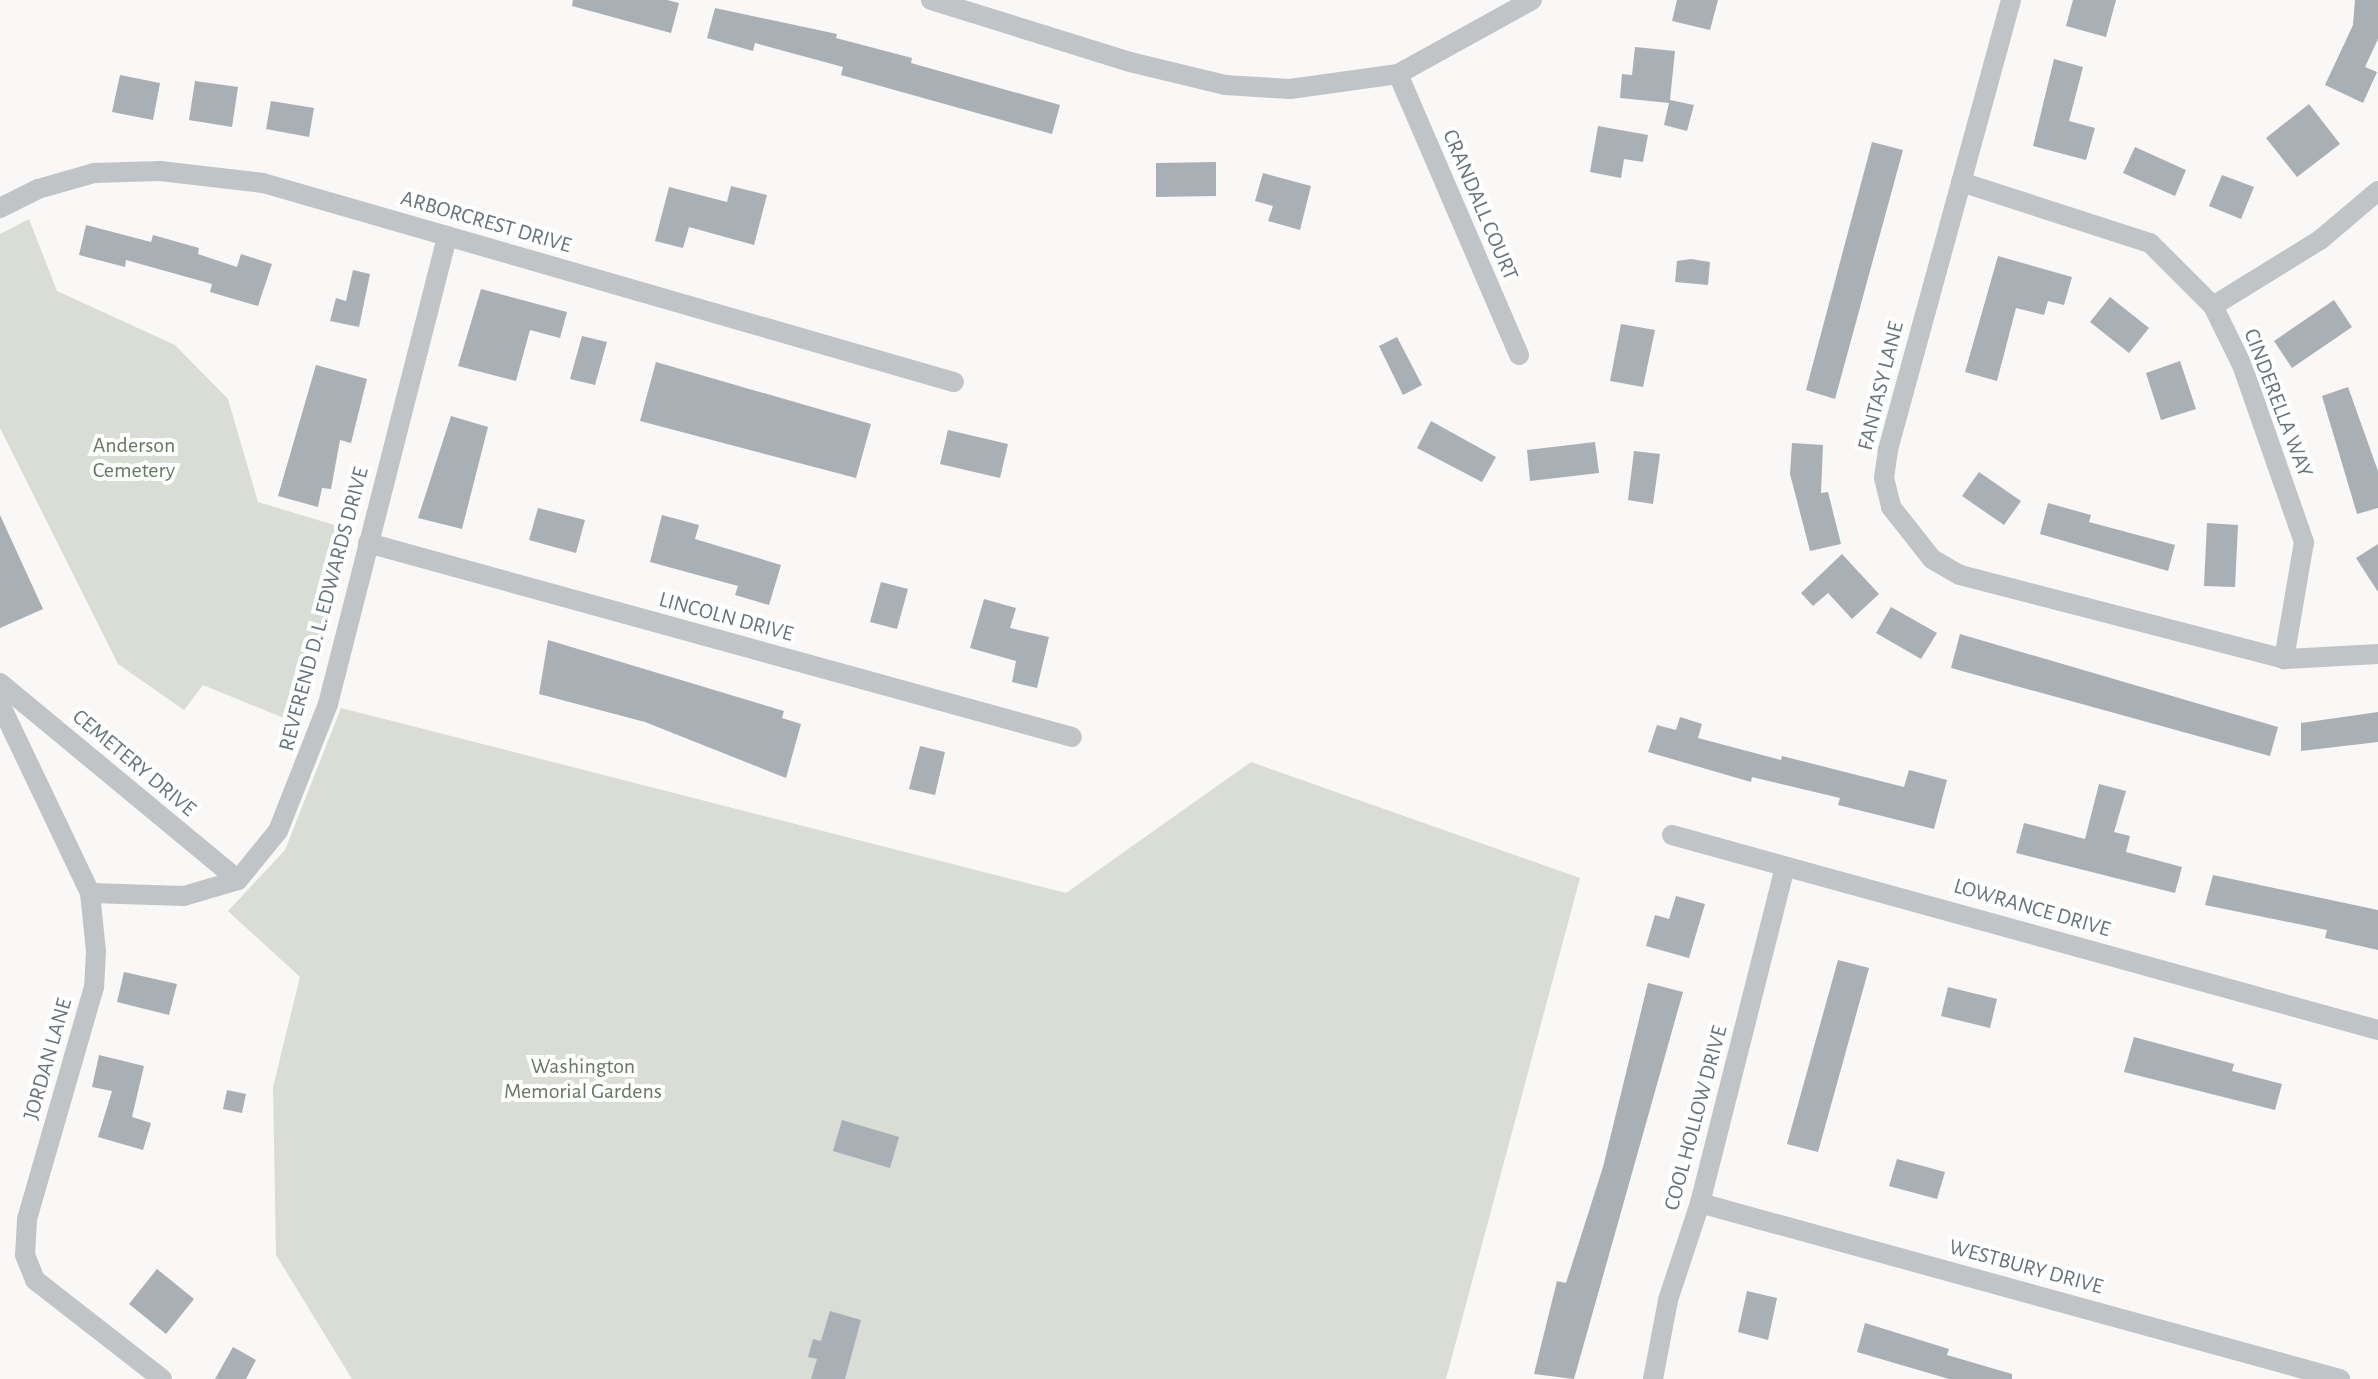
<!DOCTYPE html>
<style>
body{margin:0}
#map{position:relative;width:2378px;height:1379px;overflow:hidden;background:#f9f8f6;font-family:"Alegreya Sans",sans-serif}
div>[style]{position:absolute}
.green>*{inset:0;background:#d9ddd6}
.building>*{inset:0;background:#a8afb5}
.minor>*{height:20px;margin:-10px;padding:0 10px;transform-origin:10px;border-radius:10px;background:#c0c4c7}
span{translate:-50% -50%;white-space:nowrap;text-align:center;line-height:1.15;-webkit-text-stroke:8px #fff;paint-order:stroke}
.street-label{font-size:22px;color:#66757f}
.park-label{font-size:22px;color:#687864}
</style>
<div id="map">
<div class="green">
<div style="clip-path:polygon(29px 219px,57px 291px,175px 345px,228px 399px,258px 502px,351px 530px,301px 725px,203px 685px,184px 710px,118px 664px,0 428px,0 234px)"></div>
<div style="clip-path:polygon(341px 708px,1066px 893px,1251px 762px,1580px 878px,1446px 1379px,352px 1379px,276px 1255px,273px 1087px,300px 977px,228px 911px,285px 850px)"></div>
</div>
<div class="building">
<div style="clip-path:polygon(573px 0,667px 0,679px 3px,671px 33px,572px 6px)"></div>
<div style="clip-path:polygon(1677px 0,1718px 0,1710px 30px,1672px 21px)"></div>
<div style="clip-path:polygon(2073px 0,2116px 0,2106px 37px,2066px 26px)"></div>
<div style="clip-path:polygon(2355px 0,2378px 0,2378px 39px,2365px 67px,2377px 72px,2363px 103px,2325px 85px,2353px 25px)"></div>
<div style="clip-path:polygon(715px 8px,837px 34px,836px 38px,912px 58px,911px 63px,1060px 105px,1052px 134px,841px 75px,843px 67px,755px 43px,753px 51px,707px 38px)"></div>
<div style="clip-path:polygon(1635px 47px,1675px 51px,1670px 100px,1694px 105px,1687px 131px,1664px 125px,1669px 103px,1620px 98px,1622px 74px,1632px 75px)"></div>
<div style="clip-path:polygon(2054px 59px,2083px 67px,2069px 121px,2095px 128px,2086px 160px,2033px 146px)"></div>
<div style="clip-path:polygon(120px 75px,160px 83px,153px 120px,112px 112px)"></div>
<div style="clip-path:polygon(195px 81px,238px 87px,232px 127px,189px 120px)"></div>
<div style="clip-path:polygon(271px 101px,314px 108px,309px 137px,266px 129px)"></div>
<div style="clip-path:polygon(2309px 104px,2340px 144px,2297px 177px,2266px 138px)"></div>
<div style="clip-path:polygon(1598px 126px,1648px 135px,1643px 162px,1624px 159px,1621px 178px,1590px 172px)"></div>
<div style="clip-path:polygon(1872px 142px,1903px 150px,1835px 399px,1806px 390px)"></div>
<div style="clip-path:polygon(2135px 147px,2186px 170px,2175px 196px,2123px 173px)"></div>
<div style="clip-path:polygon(1216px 162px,1216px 196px,1156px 197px,1156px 163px)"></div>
<div style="clip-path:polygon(1263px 173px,1311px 186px,1300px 230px,1268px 221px,1273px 206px,1255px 201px)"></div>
<div style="clip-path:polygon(2222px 175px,2254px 187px,2241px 219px,2209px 206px)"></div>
<div style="clip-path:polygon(731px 186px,767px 195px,754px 245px,689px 227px,683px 248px,655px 241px,669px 187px,727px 202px)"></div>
<div style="clip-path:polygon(86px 225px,151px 242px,153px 235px,199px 248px,198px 254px,237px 267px,241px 254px,272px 264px,258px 306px,210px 292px,212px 284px,126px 260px,125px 267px,79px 255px)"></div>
<div style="clip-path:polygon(1998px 256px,2072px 277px,2064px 305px,2048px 301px,2044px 315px,2016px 308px,1997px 381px,1965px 372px)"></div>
<div style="clip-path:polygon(1691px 259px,1710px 262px,1708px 285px,1675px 282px,1677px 261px)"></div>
<div style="clip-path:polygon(353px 270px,370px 274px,359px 327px,330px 321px,336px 298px,346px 301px)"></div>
<div style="clip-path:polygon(481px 289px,567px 312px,560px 338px,530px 330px,516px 381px,458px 366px)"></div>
<div style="clip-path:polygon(2110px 297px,2149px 328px,2129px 353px,2090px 322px)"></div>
<div style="clip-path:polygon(2334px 300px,2352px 327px,2292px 368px,2274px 341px)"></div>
<div style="clip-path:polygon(1621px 324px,1655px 330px,1643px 387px,1610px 381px)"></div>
<div style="clip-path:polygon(582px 336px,607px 342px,595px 385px,570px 379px)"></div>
<div style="clip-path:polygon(1397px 337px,1422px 385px,1403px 395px,1379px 346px)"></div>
<div style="clip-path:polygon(2180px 361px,2196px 409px,2161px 420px,2146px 373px)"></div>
<div style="clip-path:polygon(656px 362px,871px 424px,856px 478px,640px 421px)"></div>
<div style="clip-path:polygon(316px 365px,367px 379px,351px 443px,340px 440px,331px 489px,322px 488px,318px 507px,278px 496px)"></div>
<div style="clip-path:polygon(2348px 387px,2378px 471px,2378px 508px,2357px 514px,2322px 396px)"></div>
<div style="clip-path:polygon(451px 416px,488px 427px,462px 529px,418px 518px)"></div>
<div style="clip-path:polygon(1431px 421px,1496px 457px,1482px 482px,1417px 448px)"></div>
<div style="clip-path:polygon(948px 430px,1008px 444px,1000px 478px,940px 464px)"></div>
<div style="clip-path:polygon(1595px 442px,1599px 473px,1530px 481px,1527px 450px)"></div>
<div style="clip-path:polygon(1792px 443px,1823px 445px,1821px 493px,1828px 492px,1841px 544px,1810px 551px,1790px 474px)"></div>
<div style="clip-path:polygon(1634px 451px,1660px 454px,1653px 504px,1628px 500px)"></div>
<div style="clip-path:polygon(1979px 472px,2021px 501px,2004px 525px,1962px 496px)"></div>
<div style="clip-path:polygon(2048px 503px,2091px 515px,2089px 522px,2175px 545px,2168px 571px,2040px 534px)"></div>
<div style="clip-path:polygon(538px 508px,585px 520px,576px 553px,529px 540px)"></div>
<div style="clip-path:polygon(0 515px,43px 609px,0 628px)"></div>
<div style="clip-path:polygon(662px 515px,699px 525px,695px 539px,781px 565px,769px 605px,735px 595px,738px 586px,650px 562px)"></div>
<div style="clip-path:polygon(2207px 523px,2238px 525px,2235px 587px,2204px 586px)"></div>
<div style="clip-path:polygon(2378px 544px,2378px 592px,2356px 558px)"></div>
<div style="clip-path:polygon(1842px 554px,1879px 594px,1852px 619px,1828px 593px,1813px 606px,1801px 593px)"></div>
<div style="clip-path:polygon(881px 582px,908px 589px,897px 629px,870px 622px)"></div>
<div style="clip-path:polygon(984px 599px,1016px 608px,1010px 628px,1049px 637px,1037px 688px,1012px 682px,1016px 661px,970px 648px)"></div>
<div style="clip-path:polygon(1891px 607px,1937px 633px,1921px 659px,1876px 633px)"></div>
<div style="clip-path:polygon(1960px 634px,2278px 727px,2270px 756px,1951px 668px)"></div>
<div style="clip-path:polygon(548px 640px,784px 711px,782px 718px,801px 724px,786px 778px,645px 722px,539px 694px)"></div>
<div style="clip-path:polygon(2378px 712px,2378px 742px,2301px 751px,2301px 723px)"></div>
<div style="clip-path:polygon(1680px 717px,1702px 724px,1698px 738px,1781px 760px,1782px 756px,1904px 787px,1909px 770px,1947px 780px,1934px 829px,1838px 805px,1840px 798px,1752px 777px,1751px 782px,1648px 752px,1657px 725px,1676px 730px)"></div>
<div style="clip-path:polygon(920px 746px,945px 752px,935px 795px,909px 789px)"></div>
<div style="clip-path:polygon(2099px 784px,2126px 791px,2114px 832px,2130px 836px,2126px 852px,2182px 867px,2175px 893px,2016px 853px,2024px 823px,2085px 839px)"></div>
<div style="clip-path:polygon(2213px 875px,2378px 910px,2378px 950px,2325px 938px,2327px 930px,2205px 905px)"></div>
<div style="clip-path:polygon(1676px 896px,1705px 904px,1689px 958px,1646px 946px,1655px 915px,1669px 919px)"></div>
<div style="clip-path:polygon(1838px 960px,1869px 968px,1818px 1152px,1787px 1144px)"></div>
<div style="clip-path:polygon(124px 972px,177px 984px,169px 1015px,117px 1002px)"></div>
<div style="clip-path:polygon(1648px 983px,1683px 992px,1574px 1379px,1534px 1374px,1557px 1281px,1566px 1283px,1603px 1167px)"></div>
<div style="clip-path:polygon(1948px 987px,1997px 999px,1990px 1028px,1941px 1016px)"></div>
<div style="clip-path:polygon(2134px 1037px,2234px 1064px,2232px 1071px,2282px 1084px,2275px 1110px,2124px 1072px)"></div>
<div style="clip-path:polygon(99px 1055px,144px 1066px,132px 1117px,151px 1123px,143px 1150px,98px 1137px,112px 1091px,92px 1087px)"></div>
<div style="clip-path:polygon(227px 1090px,246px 1094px,242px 1113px,223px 1109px)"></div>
<div style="clip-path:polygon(842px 1120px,899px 1137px,890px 1168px,833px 1151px)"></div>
<div style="clip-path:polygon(1897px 1159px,1945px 1172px,1937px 1199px,1889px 1186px)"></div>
<div style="clip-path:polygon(157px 1269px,194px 1299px,166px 1334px,129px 1304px)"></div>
<div style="clip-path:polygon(1747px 1291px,1777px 1298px,1768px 1340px,1738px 1332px)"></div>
<div style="clip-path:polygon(830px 1311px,861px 1320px,845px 1379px,811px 1379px,817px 1359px,808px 1357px,813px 1339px,821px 1341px)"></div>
<div style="clip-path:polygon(1865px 1323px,1949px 1349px,1947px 1355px,2012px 1374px,2012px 1379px,1949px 1379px,1857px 1352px)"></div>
<div style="clip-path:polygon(233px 1347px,256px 1360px,246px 1379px,215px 1379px)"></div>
</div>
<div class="minor">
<div style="left:931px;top:0;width:208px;rotate:17.3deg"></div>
<div style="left:1130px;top:62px;width:98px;rotate:13.6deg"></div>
<div style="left:1225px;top:85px;width:65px;rotate:3.5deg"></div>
<div style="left:1290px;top:89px;width:109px;rotate:-7.9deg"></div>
<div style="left:1398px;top:74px;width:153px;rotate:-28.9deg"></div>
<div style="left:2011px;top:0;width:467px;rotate:105.3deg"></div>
<div style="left:1888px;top:450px;width:28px;rotate:98deg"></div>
<div style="left:1884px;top:478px;width:30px;rotate:76deg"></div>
<div style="left:1891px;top:507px;width:66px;rotate:51.7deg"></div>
<div style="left:1932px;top:559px;width:32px;rotate:30deg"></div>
<div style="left:1960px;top:575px;width:335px;rotate:14.5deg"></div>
<div style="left:2284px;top:659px;width:94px;rotate:-3deg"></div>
<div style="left:1398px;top:74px;width:306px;rotate:66.7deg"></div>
<div style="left:1961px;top:182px;width:199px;rotate:17.9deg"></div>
<div style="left:2150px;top:243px;width:89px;rotate:45deg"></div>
<div style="left:2213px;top:306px;width:66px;rotate:63.8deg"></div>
<div style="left:2242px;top:365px;width:188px;rotate:70.7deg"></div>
<div style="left:2304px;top:542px;width:119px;rotate:99.7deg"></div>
<div style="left:0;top:208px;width:42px;rotate:-26.6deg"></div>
<div style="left:38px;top:189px;width:58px;rotate:-15.9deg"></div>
<div style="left:94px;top:173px;width:66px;rotate:-1.7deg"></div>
<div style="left:160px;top:171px;width:104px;rotate:6.6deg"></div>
<div style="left:263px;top:183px;width:719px;rotate:16.07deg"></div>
<div style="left:2213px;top:306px;width:126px;rotate:-31.7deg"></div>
<div style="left:2320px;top:240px;width:76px;rotate:-40.2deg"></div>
<div style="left:368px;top:543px;width:730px;rotate:15.41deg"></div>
<div style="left:0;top:683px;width:309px;rotate:39.6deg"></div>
<div style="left:0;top:704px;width:209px;rotate:64.5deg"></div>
<div style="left:90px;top:893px;width:58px;rotate:84.1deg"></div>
<div style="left:96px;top:951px;width:36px;rotate:93deg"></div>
<div style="left:94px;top:987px;width:241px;rotate:106.1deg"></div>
<div style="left:27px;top:1219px;width:36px;rotate:93deg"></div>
<div style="left:25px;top:1255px;width:27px;rotate:68deg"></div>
<div style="left:35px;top:1280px;width:161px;rotate:37.9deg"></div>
<div style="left:1672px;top:835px;width:732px;rotate:15.44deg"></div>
<div style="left:90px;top:893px;width:94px;rotate:1.8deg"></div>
<div style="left:184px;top:896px;width:56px;rotate:-16.5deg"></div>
<div style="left:238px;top:880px;width:63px;rotate:-50.8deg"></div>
<div style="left:278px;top:831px;width:136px;rotate:-68.5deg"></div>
<div style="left:328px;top:704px;width:483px;rotate:-75.7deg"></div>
<div style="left:1700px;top:1203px;width:664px;rotate:15.38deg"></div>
<div style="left:1653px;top:1379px;width:80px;rotate:-79.2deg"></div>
<div style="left:1668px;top:1300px;width:102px;rotate:-71.7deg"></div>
<div style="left:1700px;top:1203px;width:346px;rotate:-75.8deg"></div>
</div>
<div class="street-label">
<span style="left:1480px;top:205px;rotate:67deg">CRANDALL COURT</span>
<span style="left:486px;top:222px;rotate:16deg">ARBORCREST DRIVE</span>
<span style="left:1881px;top:386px;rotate:-76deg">FANTASY LANE</span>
<span style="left:2278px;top:403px;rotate:69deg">CINDERELLA WAY</span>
<span style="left:324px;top:609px;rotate:-75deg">REVEREND D. L. EDWARDS DRIVE</span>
<span style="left:726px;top:617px;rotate:15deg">LINCOLN DRIVE</span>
<span style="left:134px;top:763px;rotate:40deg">CEMETERY DRIVE</span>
<span style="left:2032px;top:908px;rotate:16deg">LOWRANCE DRIVE</span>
<span style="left:48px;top:1059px;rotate:-74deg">JORDAN LANE</span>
<span style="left:1696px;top:1118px;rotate:-75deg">COOL HOLLOW DRIVE</span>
<span style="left:2026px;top:1267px;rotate:15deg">WESTBURY DRIVE</span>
</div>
<div class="park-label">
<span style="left:134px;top:458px">Anderson<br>Cemetery</span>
<span style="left:583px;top:1079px">Washington<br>Memorial Gardens</span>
</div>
</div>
